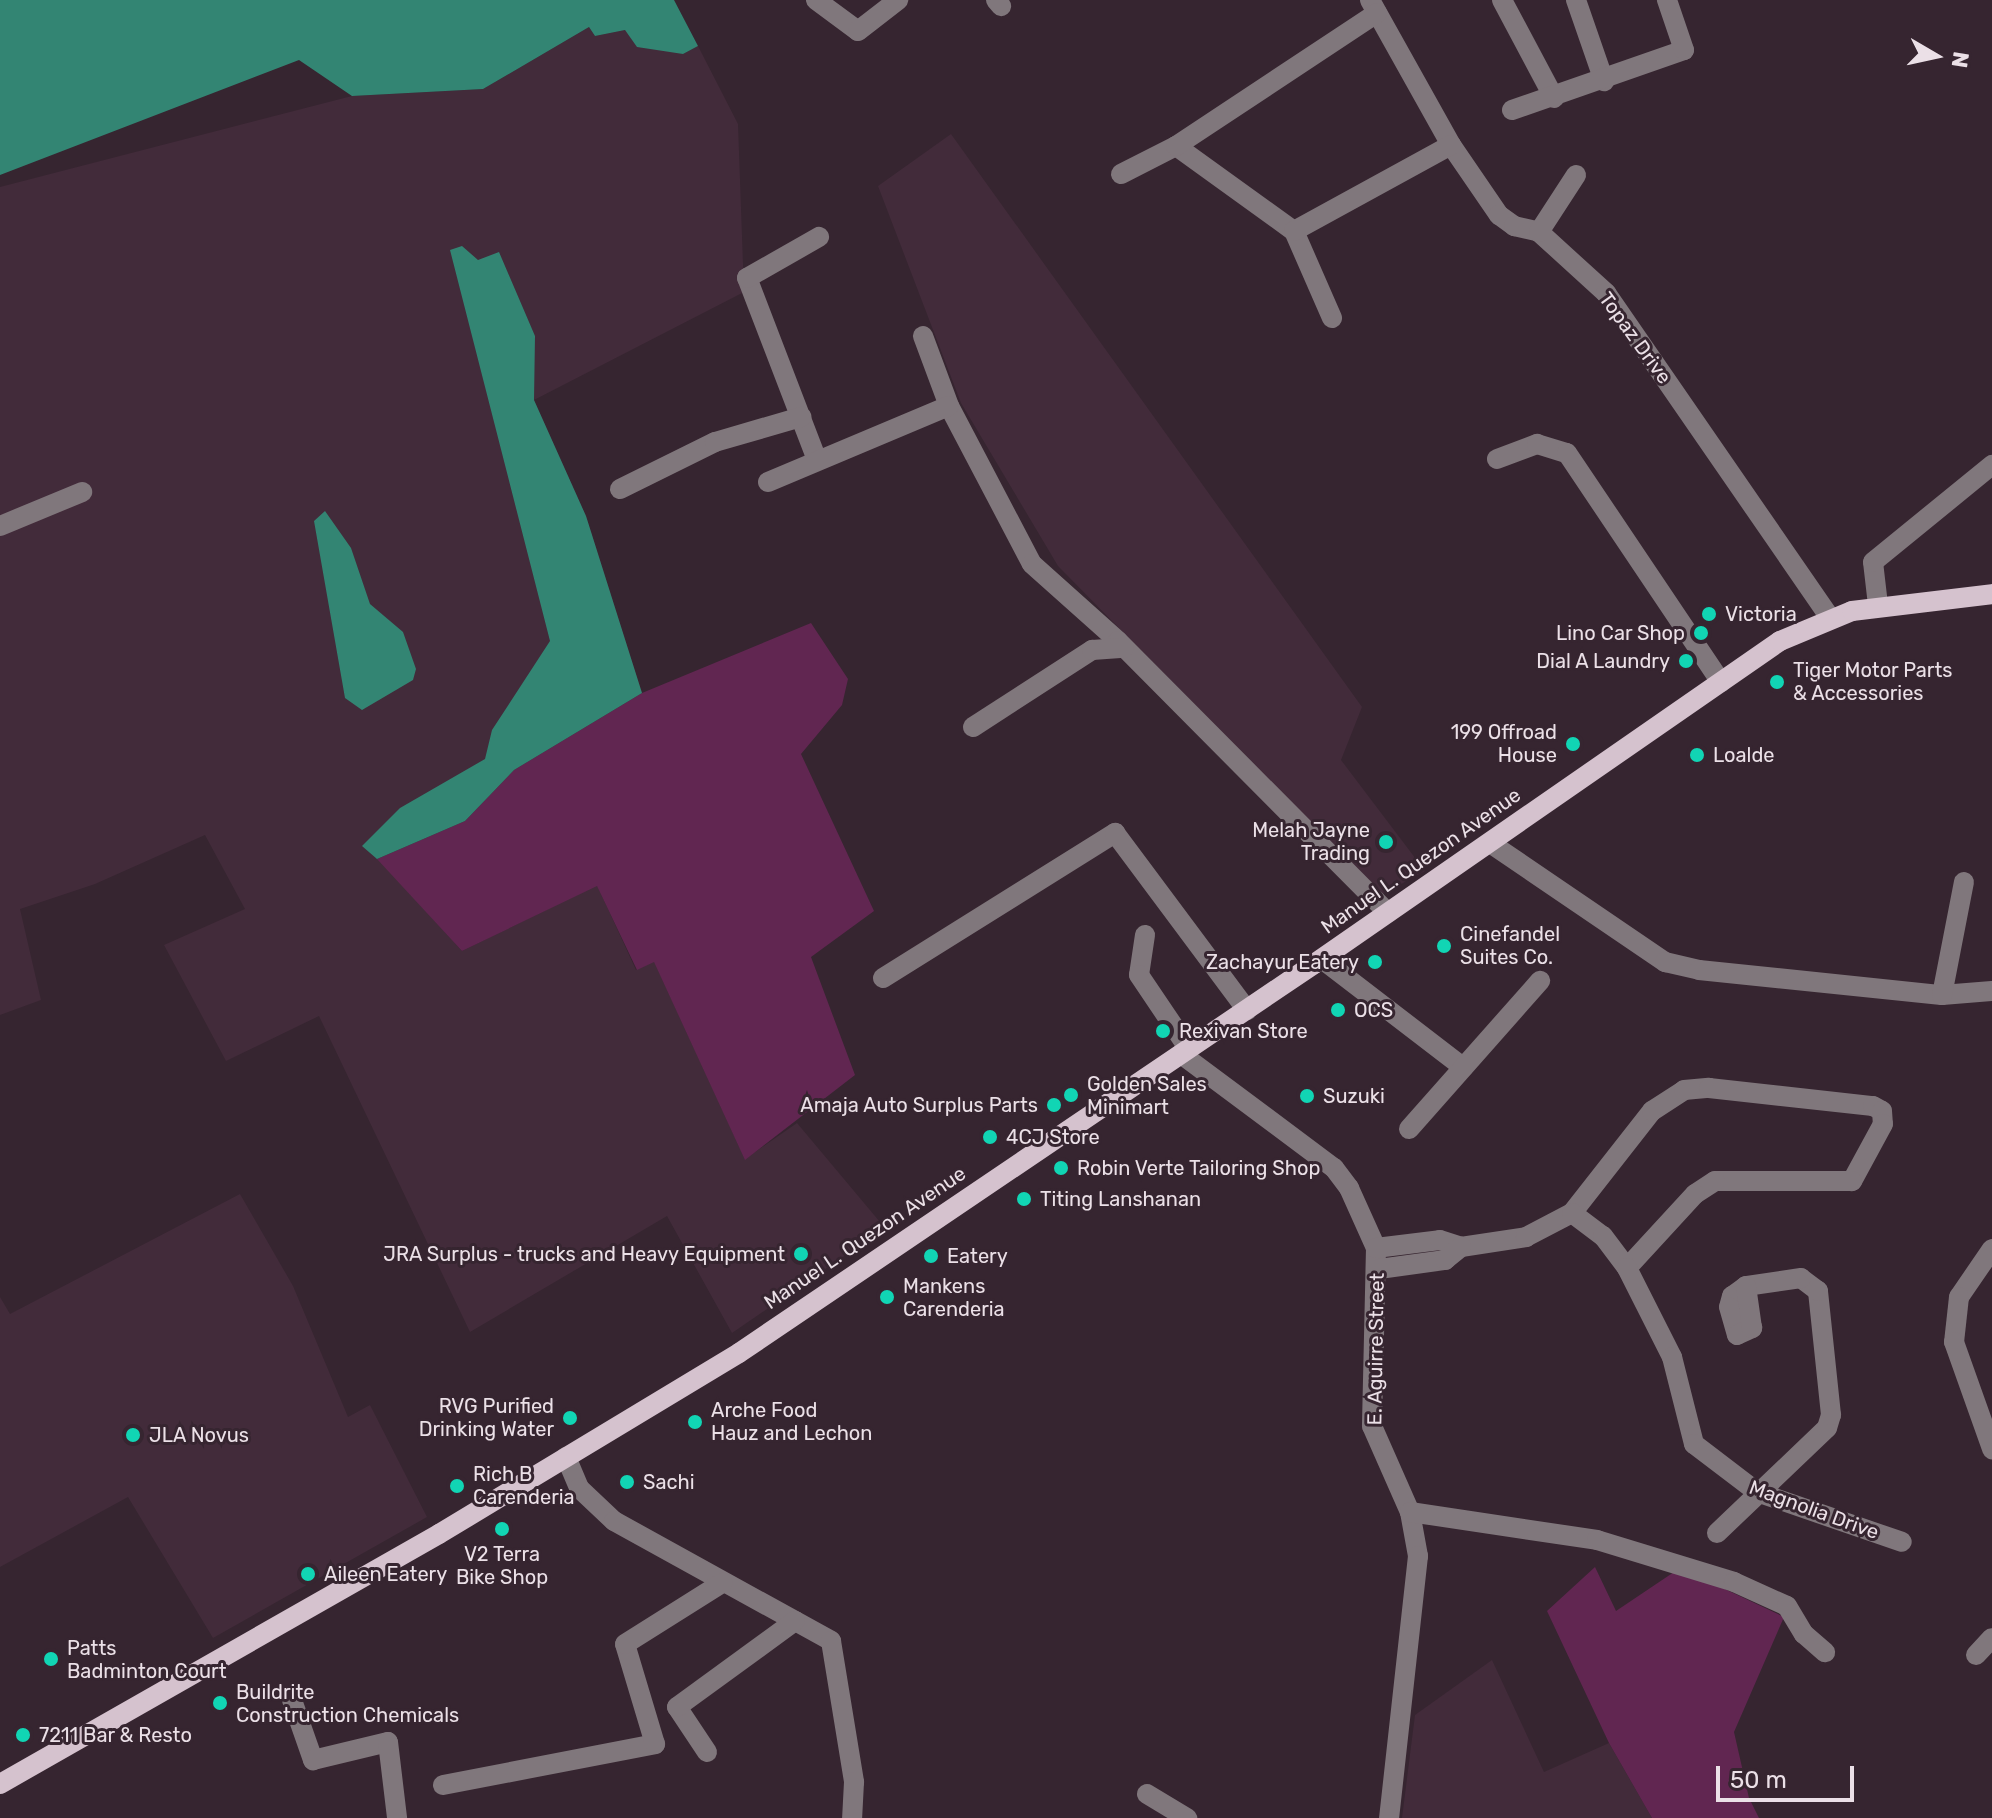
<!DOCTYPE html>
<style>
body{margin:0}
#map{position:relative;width:1992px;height:1818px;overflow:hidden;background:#362530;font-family:Rubik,sans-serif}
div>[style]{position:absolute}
.built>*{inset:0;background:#422b3a}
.green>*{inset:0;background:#612651}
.water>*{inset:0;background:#338573}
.minor>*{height:20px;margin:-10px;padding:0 10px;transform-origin:10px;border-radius:10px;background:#80777c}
.major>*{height:20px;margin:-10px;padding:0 10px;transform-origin:10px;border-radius:10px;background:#d5c2ce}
.dots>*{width:22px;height:22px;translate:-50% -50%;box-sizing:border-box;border:4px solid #362530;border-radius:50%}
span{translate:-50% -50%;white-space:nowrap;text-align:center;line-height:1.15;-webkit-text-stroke:6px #362530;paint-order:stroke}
.street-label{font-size:20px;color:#ebe0e7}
.poi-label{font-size:20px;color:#ebe0e7}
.left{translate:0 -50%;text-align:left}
.right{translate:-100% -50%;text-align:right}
.north{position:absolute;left:1896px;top:16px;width:80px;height:80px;-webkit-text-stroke:6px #362530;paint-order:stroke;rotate:99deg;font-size:22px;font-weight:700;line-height:32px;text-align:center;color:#ebe0e7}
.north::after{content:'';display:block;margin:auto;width:28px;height:36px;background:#ebe0e7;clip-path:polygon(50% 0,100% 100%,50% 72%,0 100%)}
.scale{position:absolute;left:1716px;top:1766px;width:138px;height:36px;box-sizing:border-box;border:4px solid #ebe0e7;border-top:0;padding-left:10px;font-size:24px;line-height:28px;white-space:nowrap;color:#ebe0e7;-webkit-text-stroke:6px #362530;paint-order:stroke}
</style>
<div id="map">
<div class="built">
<div style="clip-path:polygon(589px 27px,595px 36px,625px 30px,683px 54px,698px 46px,738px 124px,744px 292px,534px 400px,586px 516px,642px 693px,514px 770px,465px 821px,378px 858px,462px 951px,597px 885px,636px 970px,654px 961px,745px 1159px,797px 1123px,885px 1228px,732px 1333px,667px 1216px,470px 1332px,319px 1016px,226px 1061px,164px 945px,245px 909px,205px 835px,95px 884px,20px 909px,41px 1000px,0 1015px,0 187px,352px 96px,483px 89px)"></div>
<div style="clip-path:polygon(951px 134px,1362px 707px,1341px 760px,1425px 871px,1381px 895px,1058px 566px,961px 403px,878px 186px)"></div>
<div style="clip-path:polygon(240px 1194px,293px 1286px,348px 1417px,370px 1405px,427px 1517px,213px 1638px,128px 1497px,0 1567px,0 1297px,10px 1314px)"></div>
<div style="clip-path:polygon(1492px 1660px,1544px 1772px,1609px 1743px,1652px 1818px,1402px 1818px,1415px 1715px)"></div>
</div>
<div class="green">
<div style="clip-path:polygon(811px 623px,848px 679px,842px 705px,801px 754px,874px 911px,811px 957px,855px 1075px,745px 1160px,654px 962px,637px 970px,597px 886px,462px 951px,377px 859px,465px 821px,514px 770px,642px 693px)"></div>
<div style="clip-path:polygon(1595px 1567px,1616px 1611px,1680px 1568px,1784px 1617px,1734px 1732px,1749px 1798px,1759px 1818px,1652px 1818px,1609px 1743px,1547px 1611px)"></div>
</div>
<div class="water">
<div style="clip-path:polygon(0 0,674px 0,698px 46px,683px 54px,637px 47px,625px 30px,595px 36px,589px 27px,483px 89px,352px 96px,299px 60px,0 175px)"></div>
<div style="clip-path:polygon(462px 246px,478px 260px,499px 252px,535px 336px,534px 400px,586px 516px,642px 693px,514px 770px,465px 821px,377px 859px,362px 846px,400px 808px,485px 759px,492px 730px,550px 641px,450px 250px)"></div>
<div style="clip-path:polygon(325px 511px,351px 548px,370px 604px,403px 632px,416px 669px,413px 680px,362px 710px,345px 698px,314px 521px)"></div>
</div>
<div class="minor">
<div style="left:816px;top:0;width:52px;rotate:36.4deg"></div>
<div style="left:858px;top:31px;width:51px;rotate:-37.8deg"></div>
<div style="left:996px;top:0;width:8px;rotate:50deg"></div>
<div style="left:1370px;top:0;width:166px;rotate:60.8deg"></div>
<div style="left:1451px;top:145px;width:85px;rotate:55.6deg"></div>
<div style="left:1499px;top:215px;width:19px;rotate:36deg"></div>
<div style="left:1514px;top:226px;width:26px;rotate:13deg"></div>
<div style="left:1539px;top:232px;width:91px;rotate:42.3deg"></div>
<div style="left:1606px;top:293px;width:396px;rotate:55.4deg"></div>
<div style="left:1502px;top:0;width:111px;rotate:62deg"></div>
<div style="left:1576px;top:0;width:86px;rotate:70.9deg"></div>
<div style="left:1512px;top:110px;width:182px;rotate:-19.2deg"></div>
<div style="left:1684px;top:50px;width:53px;rotate:-108.8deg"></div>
<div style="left:1176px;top:146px;width:145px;rotate:35.8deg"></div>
<div style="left:1294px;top:231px;width:95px;rotate:66.4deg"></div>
<div style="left:1121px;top:174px;width:62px;rotate:-27deg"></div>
<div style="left:1176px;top:146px;width:241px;rotate:-33.5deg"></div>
<div style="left:1294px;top:231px;width:179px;rotate:-28.7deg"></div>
<div style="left:1539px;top:232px;width:68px;rotate:-57deg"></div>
<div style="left:923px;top:336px;width:75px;rotate:69.6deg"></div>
<div style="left:949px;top:406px;width:178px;rotate:62.3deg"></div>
<div style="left:1032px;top:564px;width:115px;rotate:41.8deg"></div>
<div style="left:1118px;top:641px;width:383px;rotate:45.2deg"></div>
<div style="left:1497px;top:459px;width:43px;rotate:-20.6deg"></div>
<div style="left:1537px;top:444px;width:31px;rotate:17deg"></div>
<div style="left:1567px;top:453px;width:276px;rotate:56.1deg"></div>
<div style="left:817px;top:460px;width:195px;rotate:-111deg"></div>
<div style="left:747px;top:278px;width:83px;rotate:-29.7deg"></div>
<div style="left:768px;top:482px;width:196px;rotate:-22.8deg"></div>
<div style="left:620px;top:489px;width:106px;rotate:-26.3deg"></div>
<div style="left:715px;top:442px;width:90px;rotate:-16.2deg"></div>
<div style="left:0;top:526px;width:89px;rotate:-22.5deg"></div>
<div style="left:1878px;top:605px;width:43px;rotate:-96.6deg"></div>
<div style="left:1873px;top:562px;width:154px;rotate:-39.2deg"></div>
<div style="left:973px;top:727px;width:142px;rotate:-32.9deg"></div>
<div style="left:1092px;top:650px;width:32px;rotate:-4deg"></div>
<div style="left:1490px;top:843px;width:212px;rotate:34.2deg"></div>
<div style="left:1665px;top:962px;width:35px;rotate:13deg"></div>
<div style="left:1699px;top:970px;width:244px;rotate:5.9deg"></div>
<div style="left:1942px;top:995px;width:50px;rotate:-4.6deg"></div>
<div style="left:1145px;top:935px;width:40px;rotate:98.5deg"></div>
<div style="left:1139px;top:975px;width:89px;rotate:56deg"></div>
<div style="left:1322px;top:959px;width:178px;rotate:37.5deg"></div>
<div style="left:883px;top:978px;width:274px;rotate:-32deg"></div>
<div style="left:1115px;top:833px;width:221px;rotate:53.3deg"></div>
<div style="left:1942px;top:995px;width:115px;rotate:-79deg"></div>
<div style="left:1181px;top:1054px;width:191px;rotate:36.7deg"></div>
<div style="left:1334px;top:1168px;width:25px;rotate:53deg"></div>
<div style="left:1349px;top:1188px;width:66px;rotate:65.8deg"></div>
<div style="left:1376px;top:1248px;width:178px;rotate:91.3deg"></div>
<div style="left:1372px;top:1426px;width:94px;rotate:66.2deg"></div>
<div style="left:1410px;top:1512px;width:45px;rotate:79.7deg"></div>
<div style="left:1418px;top:1556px;width:264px;rotate:96.3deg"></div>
<div style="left:1409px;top:1129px;width:198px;rotate:-48.5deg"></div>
<div style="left:1572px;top:1213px;width:130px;rotate:-51.9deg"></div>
<div style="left:1652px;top:1111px;width:38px;rotate:-33deg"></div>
<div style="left:1684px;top:1090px;width:25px;rotate:-5deg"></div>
<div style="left:1709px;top:1088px;width:165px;rotate:6.3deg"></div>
<div style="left:1873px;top:1106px;width:10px;rotate:29deg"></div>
<div style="left:1882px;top:1111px;width:13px;rotate:86deg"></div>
<div style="left:1883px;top:1124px;width:65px;rotate:118.5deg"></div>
<div style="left:1852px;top:1181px;width:137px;rotate:180deg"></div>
<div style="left:1715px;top:1181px;width:24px;rotate:147deg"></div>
<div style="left:1695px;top:1194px;width:100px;rotate:132.6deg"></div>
<div style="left:1376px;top:1248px;width:64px;rotate:-7.1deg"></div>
<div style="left:1440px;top:1240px;width:22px;rotate:18deg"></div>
<div style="left:1461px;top:1247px;width:66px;rotate:-8.7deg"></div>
<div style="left:1526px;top:1237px;width:52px;rotate:-27.6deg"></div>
<div style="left:1572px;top:1213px;width:39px;rotate:37deg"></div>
<div style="left:1603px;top:1236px;width:40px;rotate:53deg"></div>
<div style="left:1627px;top:1268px;width:100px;rotate:63.2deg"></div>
<div style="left:1672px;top:1357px;width:90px;rotate:75.8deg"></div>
<div style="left:1694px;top:1444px;width:79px;rotate:37.3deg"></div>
<div style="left:1757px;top:1492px;width:153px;rotate:19deg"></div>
<div style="left:1992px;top:1249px;width:58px;rotate:124.5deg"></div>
<div style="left:1959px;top:1297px;width:45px;rotate:96.3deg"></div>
<div style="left:1954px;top:1342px;width:114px;rotate:70.4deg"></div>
<div style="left:1379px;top:1269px;width:67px;rotate:-7.8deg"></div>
<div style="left:1445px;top:1260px;width:21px;rotate:-39deg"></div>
<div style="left:566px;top:1457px;width:34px;rotate:67deg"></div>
<div style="left:579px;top:1488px;width:48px;rotate:43.3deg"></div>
<div style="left:614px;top:1521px;width:248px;rotate:28.9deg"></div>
<div style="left:831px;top:1641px;width:143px;rotate:80.7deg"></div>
<div style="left:854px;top:1782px;width:36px;rotate:93deg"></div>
<div style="left:1410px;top:1512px;width:189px;rotate:8.5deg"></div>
<div style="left:1597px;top:1540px;width:143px;rotate:17deg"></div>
<div style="left:1734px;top:1582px;width:58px;rotate:24.4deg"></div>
<div style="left:1787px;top:1606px;width:33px;rotate:59deg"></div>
<div style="left:1804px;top:1634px;width:28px;rotate:41deg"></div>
<div style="left:1717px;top:1533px;width:152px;rotate:-43.7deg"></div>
<div style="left:1827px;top:1428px;width:14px;rotate:-73deg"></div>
<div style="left:1831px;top:1415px;width:125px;rotate:-96deg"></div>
<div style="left:1818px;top:1291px;width:21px;rotate:-143deg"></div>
<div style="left:1801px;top:1278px;width:56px;rotate:171.7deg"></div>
<div style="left:1746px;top:1286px;width:17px;rotate:144deg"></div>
<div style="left:1732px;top:1296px;width:11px;rotate:105deg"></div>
<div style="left:1729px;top:1307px;width:29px;rotate:74deg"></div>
<div style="left:1737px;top:1335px;width:17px;rotate:-25deg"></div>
<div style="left:1752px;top:1328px;width:42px;rotate:-98.1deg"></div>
<div style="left:1976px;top:1655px;width:23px;rotate:-47deg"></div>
<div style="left:292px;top:1700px;width:64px;rotate:70.7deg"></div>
<div style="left:313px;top:1760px;width:77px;rotate:-13.5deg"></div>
<div style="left:388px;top:1742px;width:77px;rotate:83.2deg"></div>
<div style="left:707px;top:1752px;width:54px;rotate:-123.7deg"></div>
<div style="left:677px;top:1707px;width:146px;rotate:-36.1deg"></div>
<div style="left:443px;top:1785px;width:216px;rotate:-10.9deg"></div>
<div style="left:655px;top:1744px;width:104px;rotate:-106.7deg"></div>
<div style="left:625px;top:1644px;width:115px;rotate:-32.2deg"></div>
<div style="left:1147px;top:1794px;width:47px;rotate:31deg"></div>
</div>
<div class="major">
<div style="left:0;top:1784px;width:505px;rotate:-29.66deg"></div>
<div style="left:439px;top:1534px;width:350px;rotate:-31.1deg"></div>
<div style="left:739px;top:1353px;width:694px;rotate:-34.08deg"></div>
<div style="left:1314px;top:964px;width:567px;rotate:-34.73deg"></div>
<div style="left:1780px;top:641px;width:78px;rotate:-22.6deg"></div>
<div style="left:1852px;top:611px;width:141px;rotate:-6.9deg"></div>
</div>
<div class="dots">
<div style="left:1709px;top:614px;background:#11d5b4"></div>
<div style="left:1701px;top:633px;background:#11d5b4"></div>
<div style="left:1686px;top:661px;background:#11d5b4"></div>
<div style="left:1777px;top:682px;background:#11d5b4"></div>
<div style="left:1573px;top:744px;background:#11d5b4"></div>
<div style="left:1697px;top:755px;background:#11d5b4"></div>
<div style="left:1386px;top:842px;background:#11d5b4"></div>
<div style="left:1444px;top:946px;background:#11d5b4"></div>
<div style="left:1375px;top:962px;background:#11d5b4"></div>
<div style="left:1338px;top:1010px;background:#11d5b4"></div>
<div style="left:1163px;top:1031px;background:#11d5b4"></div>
<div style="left:1071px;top:1095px;background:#11d5b4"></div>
<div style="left:1307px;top:1096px;background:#11d5b4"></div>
<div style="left:1054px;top:1105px;background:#11d5b4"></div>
<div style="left:990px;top:1137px;background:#11d5b4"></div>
<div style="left:1061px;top:1168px;background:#11d5b4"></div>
<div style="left:1024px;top:1199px;background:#11d5b4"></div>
<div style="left:801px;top:1254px;background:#11d5b4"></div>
<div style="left:931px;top:1256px;background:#11d5b4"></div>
<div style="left:887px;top:1297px;background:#11d5b4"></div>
<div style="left:570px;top:1418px;background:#11d5b4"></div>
<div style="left:695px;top:1422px;background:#11d5b4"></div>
<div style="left:133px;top:1435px;background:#11d5b4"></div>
<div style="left:627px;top:1482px;background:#11d5b4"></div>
<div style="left:457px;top:1486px;background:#11d5b4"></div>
<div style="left:502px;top:1529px;background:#11d5b4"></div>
<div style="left:308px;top:1574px;background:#11d5b4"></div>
<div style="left:51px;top:1659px;background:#11d5b4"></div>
<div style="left:220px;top:1703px;background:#11d5b4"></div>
<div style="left:23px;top:1735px;background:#11d5b4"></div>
</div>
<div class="street-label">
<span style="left:1635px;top:338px;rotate:54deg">Topaz Drive</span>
<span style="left:1421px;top:861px;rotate:-35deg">Manuel L. Quezon Avenue</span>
<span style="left:865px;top:1238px;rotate:-34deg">Manuel L. Quezon Avenue</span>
<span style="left:1376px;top:1349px;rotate:-89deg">E. Aguirre Street</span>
<span style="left:1814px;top:1510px;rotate:20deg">Magnolia Drive</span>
</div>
<div class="poi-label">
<span class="left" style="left:1725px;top:614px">Victoria</span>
<span class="right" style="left:1685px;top:633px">Lino Car Shop</span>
<span class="right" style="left:1670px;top:661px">Dial A Laundry</span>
<span class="left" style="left:1793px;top:682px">Tiger Motor Parts<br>&amp; Accessories</span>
<span class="right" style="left:1557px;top:744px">199 Offroad<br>House</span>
<span class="left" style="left:1713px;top:755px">Loalde</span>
<span class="right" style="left:1370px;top:842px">Melah Jayne<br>Trading</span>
<span class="left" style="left:1460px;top:946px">Cinefandel<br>Suites Co.</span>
<span class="right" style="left:1359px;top:962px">Zachayur Eatery</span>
<span class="left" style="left:1354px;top:1010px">OCS</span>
<span class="left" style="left:1179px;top:1031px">Rexivan Store</span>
<span class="left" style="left:1087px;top:1096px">Golden Sales<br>Minimart</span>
<span class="left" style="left:1323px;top:1096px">Suzuki</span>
<span class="right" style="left:1038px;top:1105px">Amaja Auto Surplus Parts</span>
<span class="left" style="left:1006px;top:1137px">4CJ Store</span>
<span class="left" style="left:1077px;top:1168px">Robin Verte Tailoring Shop</span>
<span class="left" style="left:1040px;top:1199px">Titing Lanshanan</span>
<span class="right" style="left:785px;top:1254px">JRA Surplus - trucks and Heavy Equipment</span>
<span class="left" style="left:947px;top:1256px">Eatery</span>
<span class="left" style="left:903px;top:1298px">Mankens<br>Carenderia</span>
<span class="right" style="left:554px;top:1418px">RVG Purified<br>Drinking Water</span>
<span class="left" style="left:711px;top:1422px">Arche Food<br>Hauz and Lechon</span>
<span class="left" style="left:149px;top:1435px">JLA Novus</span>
<span class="left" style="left:473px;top:1486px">Rich B<br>Carenderia</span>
<span class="left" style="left:643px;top:1482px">Sachi</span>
<span style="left:502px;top:1566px">V2 Terra<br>Bike Shop</span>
<span class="left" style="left:324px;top:1574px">Aileen Eatery</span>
<span class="left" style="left:67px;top:1660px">Patts<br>Badminton Court</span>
<span class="left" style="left:236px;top:1704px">Buildrite<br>Construction Chemicals</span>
<span class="left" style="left:39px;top:1735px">7211 Bar &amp; Resto</span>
</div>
<div class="north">N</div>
<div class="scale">50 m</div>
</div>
